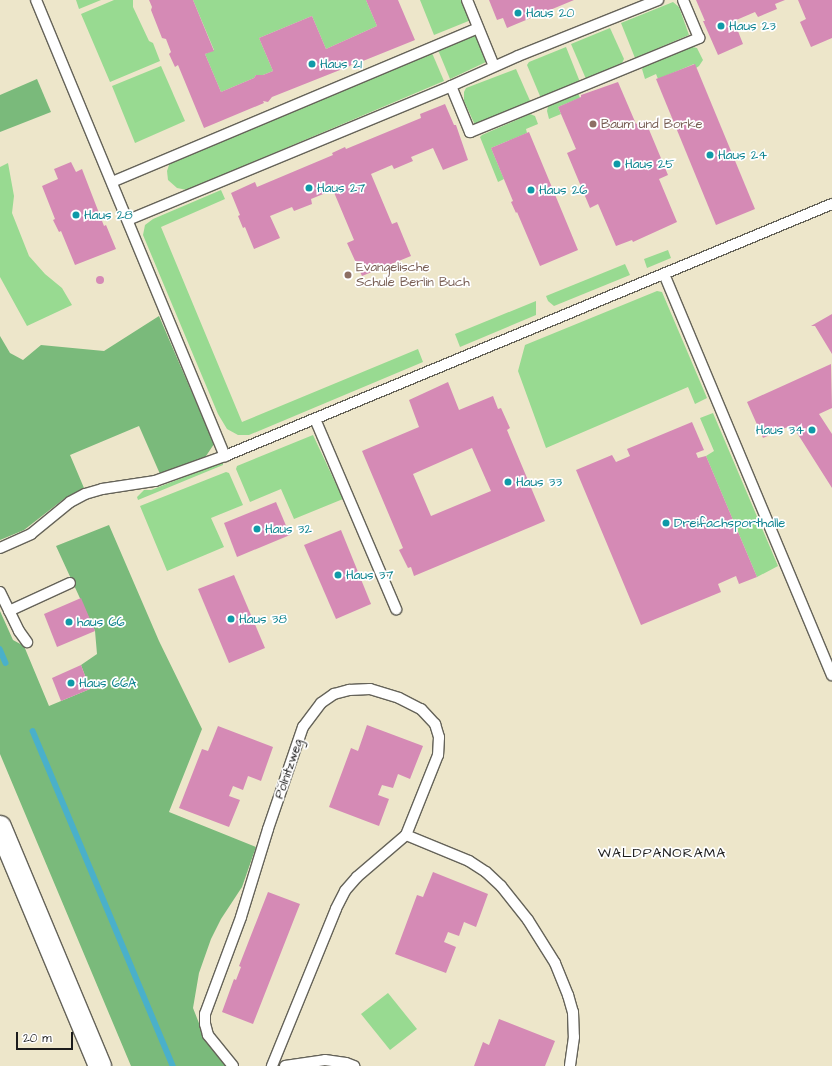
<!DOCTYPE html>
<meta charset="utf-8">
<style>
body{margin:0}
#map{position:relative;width:832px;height:1066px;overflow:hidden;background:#ede6ca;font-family:"Architects Daughter",sans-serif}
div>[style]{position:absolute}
.green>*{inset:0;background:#98da91}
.forest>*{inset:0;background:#7aba7b}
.stream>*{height:5.5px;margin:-2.75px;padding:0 2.75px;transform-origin:2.75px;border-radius:2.75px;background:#4ab0ca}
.building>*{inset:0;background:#d58ab5}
.round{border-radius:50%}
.roads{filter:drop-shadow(1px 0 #656359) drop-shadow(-1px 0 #656359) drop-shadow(0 1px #656359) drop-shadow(0 -1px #656359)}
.lane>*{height:10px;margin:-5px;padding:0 5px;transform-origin:5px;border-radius:5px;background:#fff}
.secondary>*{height:22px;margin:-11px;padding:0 11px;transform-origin:11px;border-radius:11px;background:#fff}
.dots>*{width:11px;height:11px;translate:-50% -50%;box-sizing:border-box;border:2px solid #fff;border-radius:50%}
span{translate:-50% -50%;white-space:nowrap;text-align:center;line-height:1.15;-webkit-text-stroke:3.5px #fff;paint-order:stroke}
.culture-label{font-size:13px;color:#0d838f}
.left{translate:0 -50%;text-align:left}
.right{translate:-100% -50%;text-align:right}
.education-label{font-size:13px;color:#785e54}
.street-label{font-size:13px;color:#1c1c1c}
.neighbourhood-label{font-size:14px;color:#1c1c1c;letter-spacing:1px}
.scale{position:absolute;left:16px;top:1032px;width:57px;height:18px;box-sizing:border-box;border:2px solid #1c1c1c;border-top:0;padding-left:5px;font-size:12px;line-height:14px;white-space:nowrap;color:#1c1c1c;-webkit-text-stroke:3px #fff;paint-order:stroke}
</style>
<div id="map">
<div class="green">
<div style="clip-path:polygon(76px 0,101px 0,79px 9px)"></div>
<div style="clip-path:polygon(114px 0,133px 0,133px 7px,149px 41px,153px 43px,160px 61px,110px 82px,81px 14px)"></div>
<div style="clip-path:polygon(193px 0,366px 0,377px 26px,326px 49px,312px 16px,259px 38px,273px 71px,263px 75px,256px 75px,254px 78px,221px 92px,205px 54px,214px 50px)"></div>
<div style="clip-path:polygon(420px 0,463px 0,471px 20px,434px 35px)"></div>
<div style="clip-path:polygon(673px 2px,679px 7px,689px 35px,635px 58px,621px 23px)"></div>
<div style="clip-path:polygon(610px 28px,624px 59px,622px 63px,586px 79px,571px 44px)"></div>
<div style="clip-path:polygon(474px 35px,477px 37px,486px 62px,450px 79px,438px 50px)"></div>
<div style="clip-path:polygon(566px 47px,580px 82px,542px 97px,540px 96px,527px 65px,529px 62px)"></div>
<div style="clip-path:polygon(692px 47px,697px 48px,703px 60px,699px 66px,696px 68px,694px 64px,658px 79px,656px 74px,645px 79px,642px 69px,644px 66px)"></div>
<div style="clip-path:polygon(432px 53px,444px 81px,187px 190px,177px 188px,168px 180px,167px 171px,170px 162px)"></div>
<div style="clip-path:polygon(161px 66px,185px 121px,135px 143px,112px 86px)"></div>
<div style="clip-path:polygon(516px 69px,531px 103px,475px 125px,464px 101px,464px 92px,466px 88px)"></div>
<div style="clip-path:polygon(578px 93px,580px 98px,558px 107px,561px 114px,549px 119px,547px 111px,548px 106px)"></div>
<div style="clip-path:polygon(530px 114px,535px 116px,538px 124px,526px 129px,527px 133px,491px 148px,504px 179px,498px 182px,480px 137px,482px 135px)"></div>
<div style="clip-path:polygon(8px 163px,14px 196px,12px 213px,29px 256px,45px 274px,62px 288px,72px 305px,27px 326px,0 277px,0 167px)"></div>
<div style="clip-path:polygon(221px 190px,225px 199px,161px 227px,242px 422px,418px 349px,423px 362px,249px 435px,238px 435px,227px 429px,218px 414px,143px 235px,145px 225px,153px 219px)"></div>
<div style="clip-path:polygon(668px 250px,671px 258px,647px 268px,644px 259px)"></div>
<div style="clip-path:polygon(625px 264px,630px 275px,554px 306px,548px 301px,546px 296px)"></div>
<div style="clip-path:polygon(657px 291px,662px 292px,707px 398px,695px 404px,688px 387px,546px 448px,518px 371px,525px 345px)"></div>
<div style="clip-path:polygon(536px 301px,536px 315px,460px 347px,455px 334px)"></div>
<div style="clip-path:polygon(713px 413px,778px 566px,757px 577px,706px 456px,714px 451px,700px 418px)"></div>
<div style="clip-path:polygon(313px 435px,343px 499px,294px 519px,281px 489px,250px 502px,236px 469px,237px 466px)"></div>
<div style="clip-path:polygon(223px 462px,223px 465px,138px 500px,137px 497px,144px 490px,151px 490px)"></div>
<div style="clip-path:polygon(226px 472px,229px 473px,243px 505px,211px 518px,224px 547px,167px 571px,140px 506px)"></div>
<div style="clip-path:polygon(388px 993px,417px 1029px,390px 1050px,361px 1014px)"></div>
</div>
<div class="forest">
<div style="clip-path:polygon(37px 79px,51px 112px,0 132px,0 95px)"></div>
<div style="clip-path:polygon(159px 316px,214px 444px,206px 456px,199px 461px,160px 474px,139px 426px,70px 455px,84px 488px,65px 498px,24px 530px,0 540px,0 336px,10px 353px,23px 360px,41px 345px,104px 351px)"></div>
<div style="clip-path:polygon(109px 525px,159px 641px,202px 729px,169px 812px,256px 847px,242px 887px,221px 919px,211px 939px,199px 973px,193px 1008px,206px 1041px,227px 1066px,131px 1066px,0 754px,0 611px,13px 640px,24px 646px,49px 706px,90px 689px,81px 665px,97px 654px,95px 631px,56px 546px)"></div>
</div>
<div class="stream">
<div style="left:0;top:649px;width:15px;rotate:67deg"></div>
<div style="left:33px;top:731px;width:363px;rotate:67.3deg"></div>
</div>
<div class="building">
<div style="clip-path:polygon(149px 0,193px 0,214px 51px,205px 54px,221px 92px,254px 78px,256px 75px,263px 75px,273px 71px,259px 38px,312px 16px,326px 49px,377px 26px,366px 0,398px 0,415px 40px,358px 63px,355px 62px,350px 66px,272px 97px,268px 102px,263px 101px,264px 103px,204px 128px,178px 65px,175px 67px,169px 54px,171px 52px,166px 39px,162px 38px,151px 10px,152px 7px)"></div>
<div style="clip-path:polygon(489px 0,574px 0,507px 28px,503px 18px,497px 20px)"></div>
<div style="clip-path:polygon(696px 0,785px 0,775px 4px,777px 9px,758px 17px,755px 12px,734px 21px,743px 44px,718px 55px,703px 21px,705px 21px)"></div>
<div style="clip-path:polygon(798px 0,832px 0,832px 38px,811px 47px,800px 22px,806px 19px)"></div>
<div style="clip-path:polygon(695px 64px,755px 209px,716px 225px,656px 79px)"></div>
<div style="clip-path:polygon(618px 82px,636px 124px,645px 120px,668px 175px,659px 179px,677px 222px,633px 242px,632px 240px,616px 246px,598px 204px,590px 208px,567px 153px,576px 149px,558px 107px,581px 97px,581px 95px)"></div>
<div style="clip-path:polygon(445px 104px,454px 125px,456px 125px,468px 160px,443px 170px,433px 148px,411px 157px,413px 161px,394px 169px,392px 165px,371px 174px,392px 224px,397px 222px,411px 256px,362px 276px,347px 243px,354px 240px,333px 190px,311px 199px,312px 204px,294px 211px,292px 207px,270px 216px,280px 238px,254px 249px,245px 227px,243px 228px,238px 216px,240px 215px,231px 193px,255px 182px,257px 187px,333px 155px,332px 153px,345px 147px,346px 149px,421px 118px,420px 114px)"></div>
<div style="clip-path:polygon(529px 132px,578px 250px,540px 266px,517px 212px,516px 213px,511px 202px,513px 201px,491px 148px)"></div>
<div style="clip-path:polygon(71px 162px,76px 172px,82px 169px,104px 226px,106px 225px,116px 249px,75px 265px,61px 231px,59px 232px,53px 220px,55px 219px,42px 186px,58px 179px,54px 169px)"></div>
<div class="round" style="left:96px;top:276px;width:8px;height:8px"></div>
<div style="clip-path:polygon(832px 314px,832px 354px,815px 326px,811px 326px)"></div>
<div style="clip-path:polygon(831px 364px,832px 408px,819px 414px,832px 434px,832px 488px,792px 425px,763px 438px,747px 402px)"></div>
<div style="clip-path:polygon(evenodd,448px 382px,459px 410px,493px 396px,498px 409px,501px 408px,510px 428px,507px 430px,545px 521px,414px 576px,411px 567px,408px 568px,399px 550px,403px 548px,362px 451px,419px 427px,409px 400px,448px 382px,472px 448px,491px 491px,431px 516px,413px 474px,472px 448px)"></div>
<div style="clip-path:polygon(692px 422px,704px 450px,696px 453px,698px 458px,706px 456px,757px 577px,739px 584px,736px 576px,718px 584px,721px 592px,641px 625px,576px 470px,612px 455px,616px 462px,630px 456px,627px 449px)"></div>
<div style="clip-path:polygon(276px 502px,290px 535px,237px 557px,224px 523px)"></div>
<div style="clip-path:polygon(341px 530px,371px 604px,336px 619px,304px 545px)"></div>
<div style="clip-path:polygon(234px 575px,265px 648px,229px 663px,198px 589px)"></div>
<div style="clip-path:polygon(81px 598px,95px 631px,57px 647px,44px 614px)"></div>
<div style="clip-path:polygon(81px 665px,90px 689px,61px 701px,52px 678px)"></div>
<div style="clip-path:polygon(367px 725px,423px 746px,410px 779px,398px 774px,393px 788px,382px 785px,378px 795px,389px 799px,379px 826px,329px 807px,351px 748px,358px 751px)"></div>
<div style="clip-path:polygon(218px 726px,273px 747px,261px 781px,248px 776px,243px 790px,233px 786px,229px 796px,240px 800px,229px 827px,179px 808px,202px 749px,208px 751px)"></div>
<div style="clip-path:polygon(433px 872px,488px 894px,476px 927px,464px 922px,459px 936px,448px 932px,444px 942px,456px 947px,446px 973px,395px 954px,417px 895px,423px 897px)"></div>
<div style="clip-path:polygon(268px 892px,300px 904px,253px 1024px,222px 1012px,234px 979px,236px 980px,241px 967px,239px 966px)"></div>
<div style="clip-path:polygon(499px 1019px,555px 1041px,545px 1066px,474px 1066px,483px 1042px,489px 1045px)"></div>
</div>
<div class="roads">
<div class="lane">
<div style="left:36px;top:0;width:494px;rotate:67.5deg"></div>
<div style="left:467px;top:0;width:71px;rotate:67.8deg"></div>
<div style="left:451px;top:86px;width:50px;rotate:67.6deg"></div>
<div style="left:470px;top:132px;width:248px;rotate:-22.3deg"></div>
<div style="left:699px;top:38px;width:41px;rotate:-112.8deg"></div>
<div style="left:112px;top:182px;width:397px;rotate:-22.8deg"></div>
<div style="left:128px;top:220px;width:350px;rotate:-22.5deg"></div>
<div style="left:451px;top:86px;width:73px;rotate:-24.1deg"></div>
<div style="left:518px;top:56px;width:151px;rotate:-21.8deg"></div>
<div style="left:664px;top:274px;width:435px;rotate:67.3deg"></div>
<div style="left:315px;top:419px;width:207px;rotate:66.9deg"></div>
<div style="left:0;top:548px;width:34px;rotate:-24deg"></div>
<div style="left:31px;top:534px;width:50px;rotate:-39.4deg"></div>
<div style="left:70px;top:502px;width:17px;rotate:-28deg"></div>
<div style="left:85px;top:494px;width:18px;rotate:-16deg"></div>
<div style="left:102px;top:489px;width:54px;rotate:-8.6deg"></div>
<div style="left:155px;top:481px;width:74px;rotate:-19.7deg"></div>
<div style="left:225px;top:456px;width:657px;rotate:-22.55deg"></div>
<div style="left:0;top:592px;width:43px;rotate:64deg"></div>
<div style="left:19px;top:631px;width:14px;rotate:54deg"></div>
<div style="left:9px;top:611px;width:67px;rotate:-24.7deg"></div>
<div style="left:406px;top:835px;width:68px;rotate:22.4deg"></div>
<div style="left:469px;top:861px;width:20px;rotate:33deg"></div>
<div style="left:486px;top:872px;width:21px;rotate:43deg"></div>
<div style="left:501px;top:886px;width:43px;rotate:51.5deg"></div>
<div style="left:528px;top:920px;width:51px;rotate:57.9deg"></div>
<div style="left:555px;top:963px;width:35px;rotate:68deg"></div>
<div style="left:568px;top:995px;width:18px;rotate:74deg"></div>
<div style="left:573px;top:1012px;width:25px;rotate:88deg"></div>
<div style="left:574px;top:1037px;width:29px;rotate:98deg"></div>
<div style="left:233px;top:1066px;width:40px;rotate:-129deg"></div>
<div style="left:208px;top:1035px;width:11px;rotate:-105deg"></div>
<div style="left:205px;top:1024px;width:10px;rotate:-90deg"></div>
<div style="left:205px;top:1014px;width:103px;rotate:-69.6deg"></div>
<div style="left:241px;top:917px;width:92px;rotate:-72.9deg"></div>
<div style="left:268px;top:829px;width:108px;rotate:-71.1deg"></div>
<div style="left:303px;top:727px;width:30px;rotate:-53deg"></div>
<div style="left:321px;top:703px;width:16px;rotate:-35deg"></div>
<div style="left:334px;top:694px;width:16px;rotate:-15deg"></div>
<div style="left:349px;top:690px;width:21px;rotate:-3deg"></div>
<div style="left:370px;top:689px;width:30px;rotate:17deg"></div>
<div style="left:399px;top:698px;width:25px;rotate:27deg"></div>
<div style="left:421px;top:709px;width:21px;rotate:47deg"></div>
<div style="left:435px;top:724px;width:14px;rotate:73deg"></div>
<div style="left:439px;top:737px;width:18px;rotate:93deg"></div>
<div style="left:438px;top:755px;width:86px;rotate:111.8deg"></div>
<div style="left:406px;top:835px;width:65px;rotate:139.4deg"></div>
<div style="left:357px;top:877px;width:18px;rotate:131deg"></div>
<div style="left:345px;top:891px;width:20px;rotate:117deg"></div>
<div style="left:336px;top:909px;width:170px;rotate:112.2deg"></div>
<div style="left:285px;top:1066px;width:40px;rotate:-8.5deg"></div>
<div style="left:325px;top:1060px;width:21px;rotate:8deg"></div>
<div style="left:346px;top:1063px;width:9px;rotate:21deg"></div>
</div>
<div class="secondary">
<div style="left:0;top:827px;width:259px;rotate:67.3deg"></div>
</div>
</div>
<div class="dots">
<div style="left:518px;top:13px;background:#0f9aa8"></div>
<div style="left:721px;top:26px;background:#0f9aa8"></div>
<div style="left:312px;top:64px;background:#0f9aa8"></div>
<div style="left:593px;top:124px;background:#8d6e63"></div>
<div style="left:710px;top:155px;background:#0f9aa8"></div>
<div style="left:617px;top:164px;background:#0f9aa8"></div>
<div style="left:309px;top:188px;background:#0f9aa8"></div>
<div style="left:531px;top:190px;background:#0f9aa8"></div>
<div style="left:76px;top:215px;background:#0f9aa8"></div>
<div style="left:348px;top:275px;background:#8d6e63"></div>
<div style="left:812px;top:430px;background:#0f9aa8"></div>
<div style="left:508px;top:482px;background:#0f9aa8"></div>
<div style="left:666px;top:523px;background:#0f9aa8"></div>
<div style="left:257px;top:529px;background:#0f9aa8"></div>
<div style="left:338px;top:575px;background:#0f9aa8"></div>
<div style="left:231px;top:619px;background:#0f9aa8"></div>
<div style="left:69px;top:622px;background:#0f9aa8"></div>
<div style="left:71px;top:683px;background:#0f9aa8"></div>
</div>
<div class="culture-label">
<span class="left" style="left:526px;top:13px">Haus 20</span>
<span class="left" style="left:729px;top:26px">Haus 23</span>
<span class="left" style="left:320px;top:64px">Haus 21</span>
<span class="left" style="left:718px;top:155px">Haus 24</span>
<span class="left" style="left:625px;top:164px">Haus 25</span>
<span class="left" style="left:317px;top:188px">Haus 27</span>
<span class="left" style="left:539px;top:190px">Haus 26</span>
<span class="left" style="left:84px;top:215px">Haus 28</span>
<span class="right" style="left:804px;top:430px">Haus 34</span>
<span class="left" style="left:516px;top:482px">Haus 33</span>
<span class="left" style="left:674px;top:523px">Dreifachsporthalle</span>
<span class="left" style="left:265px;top:529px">Haus 32</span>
<span class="left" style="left:346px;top:575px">Haus 37</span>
<span class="left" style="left:239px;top:619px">Haus 38</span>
<span class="left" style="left:77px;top:622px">haus 66</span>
<span class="left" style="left:79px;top:683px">Haus 66A</span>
</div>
<div class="education-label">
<span class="left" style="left:601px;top:124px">Baum und Borke</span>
<span class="left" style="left:356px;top:275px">Evangelische<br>Schule Berlin Buch</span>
</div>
<div class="street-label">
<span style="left:289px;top:769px;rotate:-71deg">Pölnitzweg</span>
</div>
<div class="neighbourhood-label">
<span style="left:662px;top:853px">WALDPANORAMA</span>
</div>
<div class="scale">20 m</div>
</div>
